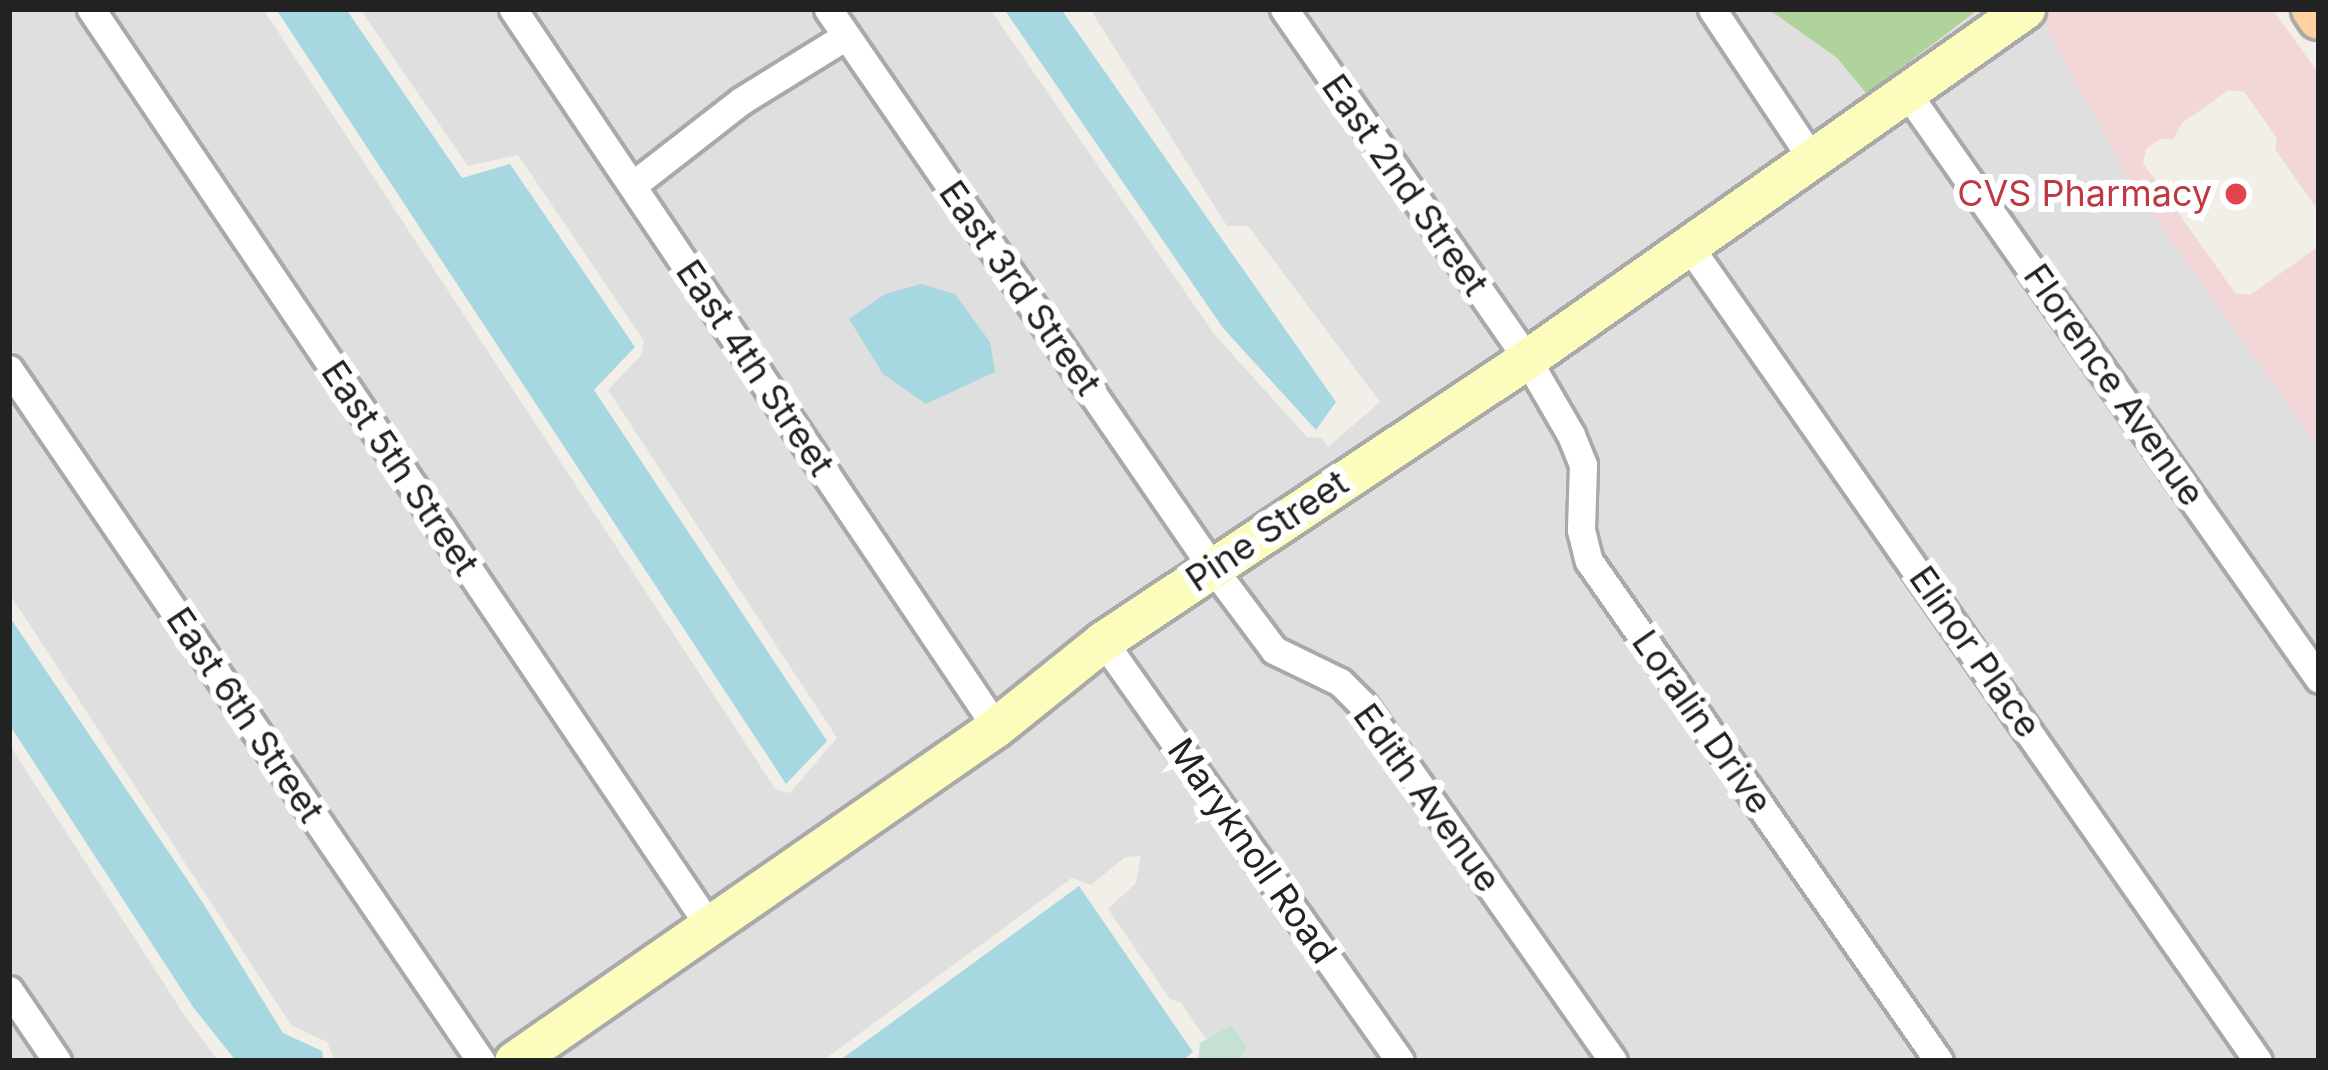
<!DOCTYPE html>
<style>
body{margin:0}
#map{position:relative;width:2328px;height:1070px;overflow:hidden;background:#f2eee8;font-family:Inter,sans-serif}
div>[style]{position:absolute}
.residential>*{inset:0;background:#e0dfdf}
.commercial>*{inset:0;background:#f3d7d8}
.forest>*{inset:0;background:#afd39b}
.wetland>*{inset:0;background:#c4e1d2}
.water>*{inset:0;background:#a7d8e1}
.roads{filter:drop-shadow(3px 0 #a9a9a9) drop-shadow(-3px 0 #a9a9a9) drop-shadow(0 3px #a9a9a9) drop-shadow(0 -3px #a9a9a9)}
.minor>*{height:27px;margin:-13.5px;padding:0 13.5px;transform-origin:13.5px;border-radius:13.5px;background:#fff}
.secondary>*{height:39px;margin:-19.5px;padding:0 19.5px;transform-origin:19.5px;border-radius:19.5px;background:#fcfcbc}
.primary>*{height:42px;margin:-21px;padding:0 21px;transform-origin:21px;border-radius:21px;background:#ffd0a0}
.dots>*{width:33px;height:33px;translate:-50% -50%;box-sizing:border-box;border:6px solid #fff;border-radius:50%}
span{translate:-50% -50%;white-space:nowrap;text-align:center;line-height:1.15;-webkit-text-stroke:12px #fff;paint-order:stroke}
.street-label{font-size:36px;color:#222}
.health-label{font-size:36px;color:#be3a42}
.right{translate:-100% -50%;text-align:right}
.frame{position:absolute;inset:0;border:12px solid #222;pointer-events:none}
</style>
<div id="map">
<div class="residential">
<div style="clip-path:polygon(9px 9px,76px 9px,693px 924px,496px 1059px,9px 345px)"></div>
<div style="clip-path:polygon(107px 9px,263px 9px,776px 790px,790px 793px,837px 738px,608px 390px,642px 354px,644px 341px,518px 155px,468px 166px,360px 9px,497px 9px,979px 725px,714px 909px)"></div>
<div style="clip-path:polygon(529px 9px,812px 9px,828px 33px,637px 168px)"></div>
<div style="clip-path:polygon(843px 9px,990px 9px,1214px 334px,1307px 437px,1322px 438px,1328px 447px,1380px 402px,1248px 226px,1227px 226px,1090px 9px,1269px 9px,1510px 357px,1216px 550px)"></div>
<div style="clip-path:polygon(1300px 9px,1697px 9px,1795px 157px,1531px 342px)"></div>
<div style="clip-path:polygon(1728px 9px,1768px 9px,1837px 58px,1868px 93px,1979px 9px,2004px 9px,1817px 142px)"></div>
<div style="clip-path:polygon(2039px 14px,2133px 187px,2319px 448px,2319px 656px,1924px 95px)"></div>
<div style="clip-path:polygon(841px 52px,1194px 565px,1000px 709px,650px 187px,747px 111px)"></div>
<div style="clip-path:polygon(1903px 110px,2319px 701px,2319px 1061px,2274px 1061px,1706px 248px)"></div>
<div style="clip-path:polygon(1685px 263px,2242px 1061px,1954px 1061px,1600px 555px,1594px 529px,1599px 495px,1595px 460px,1544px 362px)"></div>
<div style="clip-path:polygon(1522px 377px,1570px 469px,1569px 534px,1578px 569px,1923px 1061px,1629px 1061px,1373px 698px,1350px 673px,1284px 640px,1230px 569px)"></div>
<div style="clip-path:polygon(9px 392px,465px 1061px,335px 1061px,327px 1042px,291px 1025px,9px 593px)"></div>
<div style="clip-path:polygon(1208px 584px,1267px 660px,1332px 692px,1352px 713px,1597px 1061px,1416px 1061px,1121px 643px)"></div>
<div style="clip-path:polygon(1100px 659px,1384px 1061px,1239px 1061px,1247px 1045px,1233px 1026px,1206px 1039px,1181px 1003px,1170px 999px,1108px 909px,1136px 883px,1141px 856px,1125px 857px,1091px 885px,1072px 878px,822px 1061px,536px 1061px)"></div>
<div style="clip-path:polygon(9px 744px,183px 1013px,218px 1061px,72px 1061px,9px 967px)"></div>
<div style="clip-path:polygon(9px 1014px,41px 1061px,9px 1061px)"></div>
</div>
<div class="commercial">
<div style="clip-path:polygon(2047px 9px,2272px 9px,2319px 74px,2319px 212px,2275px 149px,2277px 138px,2244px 92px,2229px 90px,2182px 123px,2173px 139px,2160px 139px,2146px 149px,2143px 163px,2235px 293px,2250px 295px,2319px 246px,2319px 448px,2133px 187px,2039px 14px)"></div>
</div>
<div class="forest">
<div style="clip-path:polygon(1768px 9px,1979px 9px,1867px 94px,1837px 58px)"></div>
</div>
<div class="wetland">
<div style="clip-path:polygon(1232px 1025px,1247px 1046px,1239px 1061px,1198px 1061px,1200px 1043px)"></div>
</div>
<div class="water">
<div style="clip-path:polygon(276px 9px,346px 9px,462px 178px,510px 164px,635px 347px,594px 390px,827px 741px,786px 784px)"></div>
<div style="clip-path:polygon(1004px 9px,1061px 9px,1336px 402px,1316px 430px,1223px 328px)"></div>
<div style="clip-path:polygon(921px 284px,955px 294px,990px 342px,995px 372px,926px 404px,883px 374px,849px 319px,885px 294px)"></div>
<div style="clip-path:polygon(9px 616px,203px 903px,283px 1033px,322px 1051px,324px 1061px,236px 1061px,193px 1007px,9px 724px)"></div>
<div style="clip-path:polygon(1079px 886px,1193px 1052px,1182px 1061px,839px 1061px)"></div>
</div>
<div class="roads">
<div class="minor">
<div style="left:91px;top:9px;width:1107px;rotate:56.01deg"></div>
<div style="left:513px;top:9px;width:865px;rotate:56.07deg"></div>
<div style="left:828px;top:9px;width:677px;rotate:55.47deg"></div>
<div style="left:1212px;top:567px;width:104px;rotate:53.2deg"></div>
<div style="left:1274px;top:650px;width:73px;rotate:25.9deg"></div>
<div style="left:1340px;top:682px;width:33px;rotate:45deg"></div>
<div style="left:1363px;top:705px;width:435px;rotate:54.9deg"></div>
<div style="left:1284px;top:9px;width:426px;rotate:55.2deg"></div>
<div style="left:1527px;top:359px;width:88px;rotate:59.9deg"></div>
<div style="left:1571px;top:435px;width:32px;rotate:68deg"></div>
<div style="left:1583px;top:465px;width:65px;rotate:91.8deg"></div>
<div style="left:1581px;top:530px;width:32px;rotate:76deg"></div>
<div style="left:1589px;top:561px;width:610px;rotate:55.01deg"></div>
<div style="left:1712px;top:9px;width:180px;rotate:56.3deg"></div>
<div style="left:1907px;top:93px;width:716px;rotate:54.89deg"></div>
<div style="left:633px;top:185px;width:137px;rotate:-37.9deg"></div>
<div style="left:741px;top:101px;width:123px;rotate:-31.8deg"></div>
<div style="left:1689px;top:246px;width:994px;rotate:55.08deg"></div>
<div style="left:9px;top:369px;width:838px;rotate:55.7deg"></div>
<div style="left:1103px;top:641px;width:514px;rotate:54.73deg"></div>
<div style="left:9px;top:990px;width:86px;rotate:55.9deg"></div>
</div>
<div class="secondary">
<div style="left:514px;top:1061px;width:586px;rotate:-34.72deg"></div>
<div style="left:996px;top:727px;width:137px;rotate:-38.8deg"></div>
<div style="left:1103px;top:641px;width:509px;rotate:-33.63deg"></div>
<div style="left:1527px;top:359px;width:609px;rotate:-35.1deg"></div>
</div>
<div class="primary">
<div style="left:2313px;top:9px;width:11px;rotate:56deg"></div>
</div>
</div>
<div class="dots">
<div style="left:2236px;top:194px;background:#e0444e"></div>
</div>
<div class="street-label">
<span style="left:1405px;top:185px;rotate:55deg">East 2nd Street</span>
<span style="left:1020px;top:288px;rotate:55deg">East 3rd Street</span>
<span style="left:755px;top:368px;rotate:56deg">East 4th Street</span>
<span style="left:2114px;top:385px;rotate:55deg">Florence Avenue</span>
<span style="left:400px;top:468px;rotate:56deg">East 5th Street</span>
<span style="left:1267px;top:531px;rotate:-34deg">Pine Street</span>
<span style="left:1975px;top:652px;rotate:55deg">Elinor Place</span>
<span style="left:245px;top:715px;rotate:56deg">East 6th Street</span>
<span style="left:1702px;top:722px;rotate:55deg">Loralin Drive</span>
<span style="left:1427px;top:798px;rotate:54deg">Edith Avenue</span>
<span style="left:1252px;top:851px;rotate:55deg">Maryknoll Road</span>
</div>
<div class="health-label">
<span class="right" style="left:2212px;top:194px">CVS Pharmacy</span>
</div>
<div class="frame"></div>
</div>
